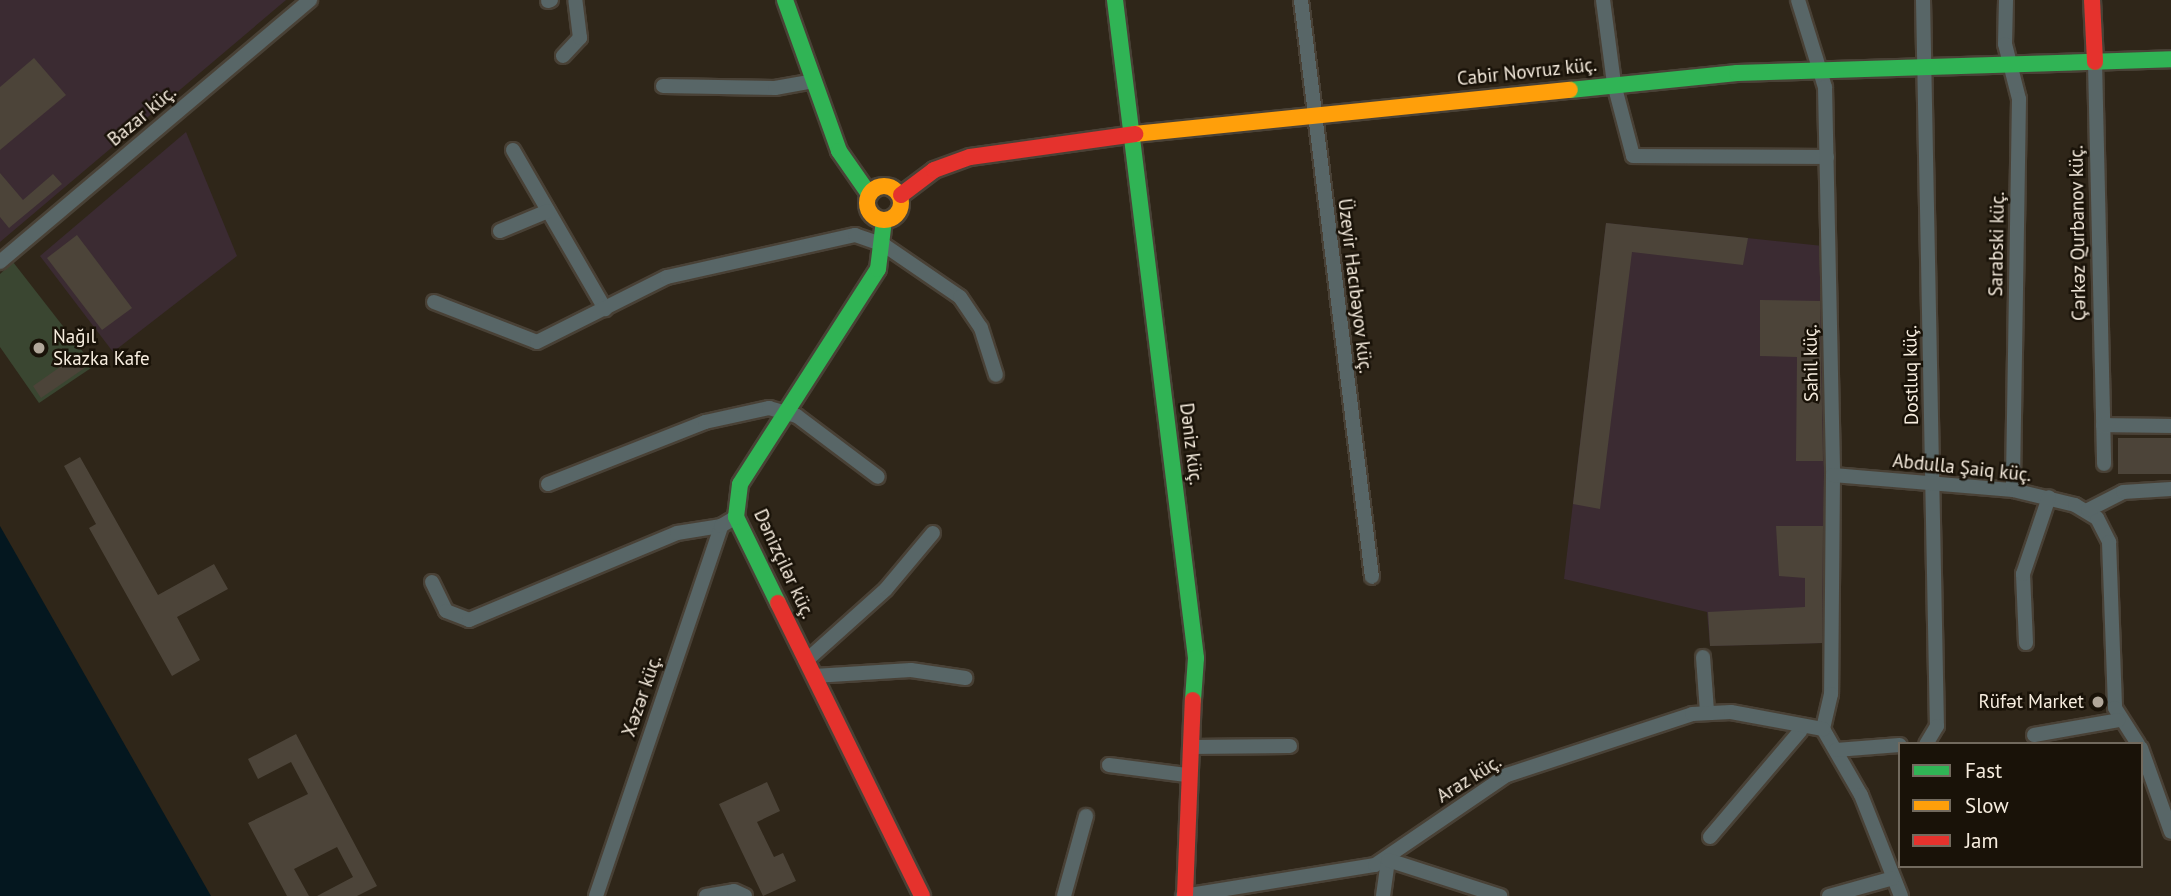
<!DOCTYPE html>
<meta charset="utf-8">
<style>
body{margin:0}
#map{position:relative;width:2171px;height:896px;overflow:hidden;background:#2f2619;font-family:"PT Sans",sans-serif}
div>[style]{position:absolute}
.industrial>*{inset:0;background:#3b2b32}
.green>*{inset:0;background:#3a4631}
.water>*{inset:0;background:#04171f}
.building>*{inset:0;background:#4c4439}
.roads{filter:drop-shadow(2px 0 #494136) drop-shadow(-2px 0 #494136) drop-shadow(0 2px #494136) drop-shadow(0 -2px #494136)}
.street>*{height:14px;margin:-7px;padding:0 7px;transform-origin:7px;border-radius:7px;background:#586667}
.fast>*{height:16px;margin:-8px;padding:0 8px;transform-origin:8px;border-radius:8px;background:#30b455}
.slow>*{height:16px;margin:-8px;padding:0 8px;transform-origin:8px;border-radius:8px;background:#ff9f0a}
.slow>.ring{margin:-8px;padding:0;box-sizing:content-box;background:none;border:16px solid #ff9f0a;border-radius:50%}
.jam>*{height:16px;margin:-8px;padding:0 8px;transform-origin:8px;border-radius:8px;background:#e5322d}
.dots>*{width:19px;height:19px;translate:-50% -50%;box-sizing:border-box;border:4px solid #191208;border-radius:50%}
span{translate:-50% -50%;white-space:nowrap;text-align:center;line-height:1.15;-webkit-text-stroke:5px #191208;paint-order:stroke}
.street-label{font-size:19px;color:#f7eddf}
.poi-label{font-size:19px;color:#f7eddf}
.left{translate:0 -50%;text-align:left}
.right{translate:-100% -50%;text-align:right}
.legend{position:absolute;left:1898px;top:742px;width:245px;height:126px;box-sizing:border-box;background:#191208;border:2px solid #726a5e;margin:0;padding:9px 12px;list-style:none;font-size:21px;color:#f7eddf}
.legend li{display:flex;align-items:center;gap:14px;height:35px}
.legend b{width:35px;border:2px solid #726a5e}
</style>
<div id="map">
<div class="industrial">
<div style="clip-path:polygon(0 0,286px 0,0 242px)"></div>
<div style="clip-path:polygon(186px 132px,237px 256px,113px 352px,40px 256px)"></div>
<div style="clip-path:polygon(1606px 223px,1823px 246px,1825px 643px,1710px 646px,1707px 612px,1564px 579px)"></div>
</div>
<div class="green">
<div style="clip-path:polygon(13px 262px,94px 366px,39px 403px,0 347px,0 274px)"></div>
</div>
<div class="water">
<div style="clip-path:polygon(0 526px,211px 896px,0 896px)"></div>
</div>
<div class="building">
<div style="clip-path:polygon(34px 58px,66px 95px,0 150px,0 87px)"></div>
<div style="clip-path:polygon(0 173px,23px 200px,53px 174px,62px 184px,9px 228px,0 217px)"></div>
<div style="clip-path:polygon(1606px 223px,1748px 238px,1743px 265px,1632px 252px,1600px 509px,1573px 504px)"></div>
<div style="clip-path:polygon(77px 235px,132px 308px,102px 330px,47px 258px)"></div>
<div style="clip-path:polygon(1760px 300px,1820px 301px,1823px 461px,1796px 461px,1797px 357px,1760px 356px)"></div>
<div style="clip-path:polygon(80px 353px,89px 365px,41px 398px,33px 386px)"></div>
<div style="clip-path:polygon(2118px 438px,2171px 438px,2171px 474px,2118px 474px)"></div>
<div style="clip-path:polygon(80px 457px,158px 595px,214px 564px,228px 589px,177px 617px,200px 660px,172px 676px,89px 528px,96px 524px,64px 466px)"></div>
<div style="clip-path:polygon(1776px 526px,1823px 526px,1822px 643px,1710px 646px,1708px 612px,1805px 607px,1805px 578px,1779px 576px)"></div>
<div style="clip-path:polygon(296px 734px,377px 886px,357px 896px,317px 896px,353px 877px,337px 847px,294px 869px,309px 896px,287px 896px,248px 823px,308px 794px,291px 762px,258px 779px,248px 759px)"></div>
<div style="clip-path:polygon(767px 782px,780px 811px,757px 822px,774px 857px,783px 853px,796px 881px,763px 896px,719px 804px)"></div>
</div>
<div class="roads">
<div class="street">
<div style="left:1301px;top:0;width:581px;rotate:82.99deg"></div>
<div style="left:1603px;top:0;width:85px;rotate:82.5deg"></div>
<div style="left:1614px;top:84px;width:74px;rotate:75.2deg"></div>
<div style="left:1633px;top:156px;width:194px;rotate:0.3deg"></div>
<div style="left:1798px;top:0;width:91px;rotate:72.8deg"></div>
<div style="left:1825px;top:87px;width:388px;rotate:88.8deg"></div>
<div style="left:1833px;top:475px;width:219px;rotate:90.5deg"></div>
<div style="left:1831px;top:694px;width:36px;rotate:103deg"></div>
<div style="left:1923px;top:0;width:726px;rotate:88.9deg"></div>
<div style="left:1937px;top:726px;width:21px;rotate:121deg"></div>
<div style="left:2006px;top:0;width:44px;rotate:91.3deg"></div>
<div style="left:2005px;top:44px;width:57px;rotate:75.7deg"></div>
<div style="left:2019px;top:99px;width:391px;rotate:90.9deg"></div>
<div style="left:548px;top:1px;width:3px;rotate:-18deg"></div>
<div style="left:563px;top:56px;width:25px;rotate:-47deg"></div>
<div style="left:580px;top:38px;width:38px;rotate:-97deg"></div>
<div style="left:2095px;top:62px;width:402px;rotate:88.7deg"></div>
<div style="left:663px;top:86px;width:112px;rotate:1deg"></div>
<div style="left:775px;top:88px;width:39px;rotate:-10deg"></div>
<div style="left:513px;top:150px;width:184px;rotate:59.9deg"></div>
<div style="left:500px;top:231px;width:52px;rotate:-22.6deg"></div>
<div style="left:0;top:262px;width:406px;rotate:-40.2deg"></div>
<div style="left:434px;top:302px;width:110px;rotate:21.2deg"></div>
<div style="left:537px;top:342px;width:145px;rotate:-26.6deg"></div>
<div style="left:667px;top:277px;width:193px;rotate:-12.6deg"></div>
<div style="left:855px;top:235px;width:31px;rotate:19deg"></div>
<div style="left:884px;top:245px;width:92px;rotate:34.4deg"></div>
<div style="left:960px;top:297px;width:37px;rotate:56deg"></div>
<div style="left:981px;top:328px;width:49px;rotate:72.3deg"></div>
<div style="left:2103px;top:425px;width:68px;rotate:0.8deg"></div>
<div style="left:1833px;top:475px;width:181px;rotate:4.8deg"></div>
<div style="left:2013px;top:490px;width:64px;rotate:13.6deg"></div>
<div style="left:2075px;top:505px;width:26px;rotate:31deg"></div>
<div style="left:2097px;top:518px;width:27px;rotate:63deg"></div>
<div style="left:2109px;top:542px;width:166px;rotate:87.9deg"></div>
<div style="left:2115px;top:708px;width:43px;rotate:57.4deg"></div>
<div style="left:548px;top:484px;width:169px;rotate:-21.5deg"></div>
<div style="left:705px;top:422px;width:66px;rotate:-12.3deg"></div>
<div style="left:769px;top:408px;width:29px;rotate:16deg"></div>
<div style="left:797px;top:416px;width:101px;rotate:37deg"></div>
<div style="left:2088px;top:510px;width:39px;rotate:-27deg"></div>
<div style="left:2123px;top:492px;width:48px;rotate:-3.6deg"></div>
<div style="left:432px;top:582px;width:32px;rotate:64deg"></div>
<div style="left:446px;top:611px;width:25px;rotate:21deg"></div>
<div style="left:469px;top:620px;width:225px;rotate:-22.7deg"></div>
<div style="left:677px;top:533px;width:45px;rotate:-9deg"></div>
<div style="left:2026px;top:643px;width:69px;rotate:-92.5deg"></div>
<div style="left:2023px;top:574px;width:81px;rotate:-71.3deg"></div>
<div style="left:1703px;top:657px;width:55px;rotate:85.8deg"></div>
<div style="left:807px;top:660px;width:106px;rotate:-41.9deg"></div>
<div style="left:886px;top:589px;width:73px;rotate:-50deg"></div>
<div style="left:814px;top:676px;width:97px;rotate:-3.5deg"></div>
<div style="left:911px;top:670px;width:55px;rotate:8.4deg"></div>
<div style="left:1823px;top:729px;width:76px;rotate:60.1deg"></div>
<div style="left:1861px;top:795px;width:109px;rotate:68.4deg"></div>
<div style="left:2034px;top:735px;width:86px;rotate:-10deg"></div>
<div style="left:1191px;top:747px;width:99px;rotate:-0.6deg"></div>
<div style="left:2141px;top:748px;width:89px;rotate:70.3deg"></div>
<div style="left:1836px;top:750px;width:64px;rotate:-4.5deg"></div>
<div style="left:1109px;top:765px;width:78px;rotate:7.4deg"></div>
<div style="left:1710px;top:837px;width:140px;rotate:-49.6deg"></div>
<div style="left:596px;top:896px;width:391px;rotate:-71.3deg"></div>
<div style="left:721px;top:526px;width:17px;rotate:-31deg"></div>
<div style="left:706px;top:896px;width:28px;rotate:-10deg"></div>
<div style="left:734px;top:891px;width:12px;rotate:24deg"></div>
<div style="left:1064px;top:896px;width:83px;rotate:-74.6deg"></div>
<div style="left:1183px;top:896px;width:194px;rotate:-9.2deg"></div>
<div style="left:1375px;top:865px;width:160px;rotate:-34.3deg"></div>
<div style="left:1507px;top:775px;width:195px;rotate:-18.2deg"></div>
<div style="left:1692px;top:714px;width:39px;rotate:-3deg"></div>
<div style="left:1731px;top:712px;width:94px;rotate:10.5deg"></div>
<div style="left:1383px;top:896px;width:36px;rotate:-82deg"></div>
<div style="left:1388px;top:860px;width:118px;rotate:17.8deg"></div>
<div style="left:1829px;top:896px;width:66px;rotate:-15.7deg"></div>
</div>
<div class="fast">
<div style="left:785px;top:0;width:160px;rotate:70.3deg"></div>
<div style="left:839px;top:151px;width:52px;rotate:55.1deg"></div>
<div style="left:1115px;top:0;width:663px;rotate:82.98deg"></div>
<div style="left:1196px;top:658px;width:42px;rotate:94.1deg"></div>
<div style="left:1570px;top:90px;width:168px;rotate:-5.8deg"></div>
<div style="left:1737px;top:73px;width:434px;rotate:-1.8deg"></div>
<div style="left:778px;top:603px;width:96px;rotate:-116deg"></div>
<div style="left:736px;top:517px;width:33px;rotate:-83deg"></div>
<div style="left:740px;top:484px;width:255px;rotate:-57.3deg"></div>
<div style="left:878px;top:269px;width:49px;rotate:-83deg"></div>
</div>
<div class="slow">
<div style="left:1135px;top:134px;width:437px;rotate:-5.8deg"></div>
<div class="ring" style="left:867px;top:186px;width:18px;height:18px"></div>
</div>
<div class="jam">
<div style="left:2092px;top:0;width:62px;rotate:87.2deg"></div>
<div style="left:901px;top:195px;width:41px;rotate:-37.1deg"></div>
<div style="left:934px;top:170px;width:38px;rotate:-20deg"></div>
<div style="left:970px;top:157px;width:167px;rotate:-7.9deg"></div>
<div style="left:778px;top:603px;width:326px;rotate:63.8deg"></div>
<div style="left:1185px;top:895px;width:195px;rotate:-87.7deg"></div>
</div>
</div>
<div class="dots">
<div style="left:39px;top:348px;background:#b1a79a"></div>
<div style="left:2098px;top:702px;background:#b1a79a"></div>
</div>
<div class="street-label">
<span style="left:1527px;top:72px;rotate:-6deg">Cabir Novruz küç.</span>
<span style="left:142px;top:116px;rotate:-40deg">Bazar küç.</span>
<span style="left:2078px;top:233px;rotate:-91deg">Çərkəz Qurbanov küç.</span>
<span style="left:1997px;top:244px;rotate:-89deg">Sarabski küç.</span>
<span style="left:1355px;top:286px;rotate:83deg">Üzeyir Hacıbəyov küç.</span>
<span style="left:1811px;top:363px;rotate:-91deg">Sahil küç.</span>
<span style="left:1911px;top:375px;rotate:-91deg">Dostluq küç.</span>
<span style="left:1191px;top:444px;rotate:83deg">Dәniz küç.</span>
<span style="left:1962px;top:468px;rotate:6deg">Abdulla Şaiq küç.</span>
<span style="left:784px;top:564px;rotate:65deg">Dәnizçilәr küç.</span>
<span style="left:642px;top:696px;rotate:-71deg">Xəzər küç.</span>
<span style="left:1469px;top:779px;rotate:-32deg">Araz küç.</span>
</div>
<div class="poi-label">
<span class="left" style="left:53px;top:348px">Nağıl<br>Skazka Kafe</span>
<span class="right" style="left:2084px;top:702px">Rüfət Market</span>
</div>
<ul class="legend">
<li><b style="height:9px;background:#30b455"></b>Fast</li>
<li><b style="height:9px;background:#ff9f0a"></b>Slow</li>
<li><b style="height:9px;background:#e5322d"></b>Jam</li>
</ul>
</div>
